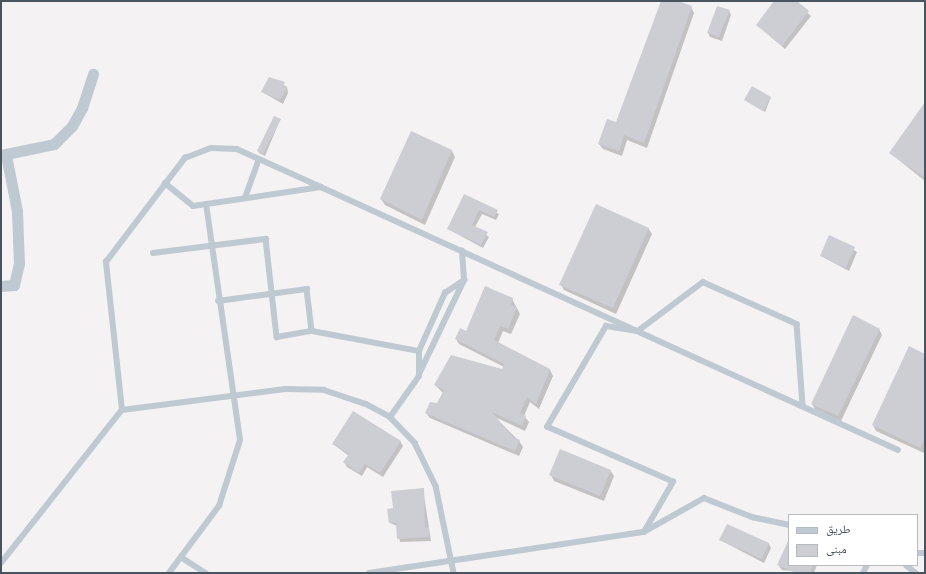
<!DOCTYPE html>
<meta charset="utf-8">
<style>
body{margin:0}
#map{position:relative;width:926px;height:574px;overflow:hidden;background:#f4f2f2;font-family:"Varela Round","Noto Naskh Arabic",sans-serif}
div>[style]{position:absolute}
.shadow>*{inset:0;background:#0003}
.building>*{inset:0;background:#ccced4}
.service>*{height:5.5px;margin:-2.75px;padding:0 2.75px;transform-origin:2.75px;border-radius:2.75px;background:#bfc9d2}
.minor>*{height:11px;margin:-5.5px;padding:0 5.5px;transform-origin:5.5px;border-radius:5.5px;background:#bfc9d2}
span{translate:-50% -50%;white-space:nowrap;text-align:center;line-height:1.15;-webkit-text-stroke:4px #fff;paint-order:stroke}
.frame{position:absolute;inset:0;border:2px solid #485561;pointer-events:none}
.legend{position:absolute;left:788px;top:514px;width:130px;height:52px;box-sizing:border-box;background:#fff;border:1px solid #b6bbc0;margin:0;padding:5px 7px;list-style:none;font-size:12px;color:#485561}
.legend li{display:flex;align-items:center;gap:8px;height:20px}
.legend b{width:20px;border:1px solid #b6bbc0}
</style>
<div id="map">
<div class="shadow">
<div style="clip-path:polygon(662px 1px,675px 1px,691px 7px,694px 13px,647px 148px,627px 140px,622px 156px,603px 149px,599px 144px,617px 124px)"></div>
<div style="clip-path:polygon(775px 1px,794px 1px,811px 16px,785px 49px,757px 25px)"></div>
<div style="clip-path:polygon(729px 11px,731px 15px,722px 41px,710px 37px,708px 32px)"></div>
<div style="clip-path:polygon(270px 78px,287px 87px,288px 93px,283px 104px,262px 92px)"></div>
<div style="clip-path:polygon(771px 97px,765px 112px,745px 100px)"></div>
<div style="clip-path:polygon(925px 104px,925px 181px,890px 153px)"></div>
<div style="clip-path:polygon(280px 120px,265px 156px,259px 153px,258px 151px)"></div>
<div style="clip-path:polygon(412px 133px,452px 151px,455px 157px,425px 225px,385px 205px,381px 199px)"></div>
<div style="clip-path:polygon(465px 195px,499px 214px,496px 220px,482px 214px,475px 227px,489px 237px,483px 248px,448px 229px)"></div>
<div style="clip-path:polygon(648px 228px,652px 234px,616px 314px,564px 290px,561px 285px)"></div>
<div style="clip-path:polygon(830px 236px,857px 252px,849px 271px,821px 256px)"></div>
<div style="clip-path:polygon(512px 299px,520px 314px,511px 334px,503px 331px,498px 343px,550px 370px,553px 376px,539px 409px,530px 402px,524px 416px,529px 422px,525px 431px,495px 417px,519px 441px,523px 447px,519px 456px,430px 418px,426px 413px,438px 405px,443px 393px,435px 385px,503px 371px,504px 367px,459px 344px,456px 339px)"></div>
<div style="clip-path:polygon(879px 329px,882px 335px,841px 421px,815px 409px,812px 404px)"></div>
<div style="clip-path:polygon(925px 355px,925px 450px,924px 453px,876px 431px,873px 425px)"></div>
<div style="clip-path:polygon(400px 441px,403px 446px,383px 477px,367px 467px,362px 476px,347px 467px,344px 462px,349px 456px,333px 444px)"></div>
<div style="clip-path:polygon(610px 470px,614px 476px,604px 501px,554px 481px,551px 475px)"></div>
<div style="clip-path:polygon(423px 489px,431px 541px,400px 542px,397px 526px,390px 523px,394px 509px)"></div>
<div style="clip-path:polygon(720px 540px,769px 544px,771px 548px,764px 563px)"></div>
<div style="clip-path:polygon(789px 549px,789px 565px,817px 565px,814px 573px,782px 570px,779px 566px)"></div>
</div>
<div class="building">
<div style="clip-path:polygon(661px 1px,678px 1px,692px 6px,644px 143px,624px 135px,619px 151px,598px 144px,607px 119px,616px 122px)"></div>
<div style="clip-path:polygon(774px 1px,797px 1px,809px 11px,782px 46px,756px 25px)"></div>
<div style="clip-path:polygon(717px 6px,730px 10px,719px 37px,707px 33px)"></div>
<div style="clip-path:polygon(269px 77px,285px 82px,283px 86px,287px 88px,280px 100px,261px 92px)"></div>
<div style="clip-path:polygon(752px 86px,771px 97px,763px 111px,744px 100px)"></div>
<div style="clip-path:polygon(925px 102px,925px 178px,889px 153px)"></div>
<div style="clip-path:polygon(274px 116px,281px 119px,263px 154px,257px 151px)"></div>
<div style="clip-path:polygon(411px 131px,452px 150px,422px 220px,380px 199px)"></div>
<div style="clip-path:polygon(464px 194px,498px 210px,494px 217px,479px 210px,472px 225px,488px 232px,481px 245px,447px 229px)"></div>
<div style="clip-path:polygon(596px 204px,649px 228px,613px 308px,559px 285px)"></div>
<div style="clip-path:polygon(829px 235px,855px 247px,846px 268px,820px 256px)"></div>
<div style="clip-path:polygon(485px 286px,513px 298px,511px 305px,517px 307px,508px 329px,500px 326px,494px 340px,550px 369px,536px 404px,527px 397px,520px 413px,526px 416px,522px 426px,492px 412px,513px 437px,520px 440px,515px 451px,425px 413px,430px 402px,437px 403px,444px 390px,434px 385px,451px 355px,502px 369px,504px 364px,455px 339px,460px 328px,466px 331px)"></div>
<div style="clip-path:polygon(853px 315px,880px 329px,838px 416px,811px 404px)"></div>
<div style="clip-path:polygon(909px 346px,925px 354px,925px 438px,920px 448px,872px 425px)"></div>
<div style="clip-path:polygon(353px 411px,401px 441px,380px 473px,365px 464px,359px 473px,343px 462px,349px 454px,332px 444px)"></div>
<div style="clip-path:polygon(560px 449px,611px 470px,600px 496px,549px 475px)"></div>
<div style="clip-path:polygon(424px 488px,425px 528px,429px 527px,429px 537px,397px 539px,396px 523px,389px 523px,387px 509px,393px 508px,391px 491px)"></div>
<div style="clip-path:polygon(727px 524px,769px 543px,762px 559px,719px 540px)"></div>
<div style="clip-path:polygon(789px 539px,789px 565px,813px 565px,810px 573px,796px 573px,777px 565px)"></div>
</div>
<div class="service">
<div style="left:165px;top:183px;width:36px;rotate:39deg"></div>
<div style="left:193px;top:206px;width:129px;rotate:-8.4deg"></div>
<div style="left:321px;top:187px;width:634px;rotate:24.5deg"></div>
<div style="left:245px;top:198px;width:41px;rotate:-70.3deg"></div>
<div style="left:153px;top:253px;width:114px;rotate:-7.1deg"></div>
<div style="left:266px;top:239px;width:99px;rotate:83.6deg"></div>
<div style="left:277px;top:337px;width:36px;rotate:-10deg"></div>
<div style="left:312px;top:331px;width:109px;rotate:10.6deg"></div>
<div style="left:218px;top:301px;width:90px;rotate:-7.7deg"></div>
<div style="left:307px;top:289px;width:42px;rotate:83.2deg"></div>
<div style="left:420px;top:372px;width:102px;rotate:-64.4deg"></div>
<div style="left:464px;top:280px;width:29px;rotate:-94deg"></div>
<div style="left:122px;top:410px;width:149px;rotate:-96.2deg"></div>
<div style="left:106px;top:262px;width:131px;rotate:-52.8deg"></div>
<div style="left:185px;top:158px;width:28px;rotate:-21deg"></div>
<div style="left:211px;top:148px;width:26px;rotate:2deg"></div>
<div style="left:237px;top:149px;width:92px;rotate:24.3deg"></div>
<div style="left:390px;top:417px;width:50px;rotate:-54.7deg"></div>
<div style="left:419px;top:376px;width:25px;rotate:-90deg"></div>
<div style="left:419px;top:351px;width:64px;rotate:-65.9deg"></div>
<div style="left:445px;top:293px;width:23px;rotate:-34deg"></div>
<div style="left:644px;top:532px;width:58px;rotate:-59.9deg"></div>
<div style="left:673px;top:482px;width:137px;rotate:-156.4deg"></div>
<div style="left:547px;top:427px;width:117px;rotate:-59.7deg"></div>
<div style="left:606px;top:326px;width:32px;rotate:9deg"></div>
<div style="left:638px;top:331px;width:81px;rotate:-37deg"></div>
<div style="left:703px;top:282px;width:103px;rotate:24.1deg"></div>
<div style="left:797px;top:324px;width:81px;rotate:85.8deg"></div>
<div style="left:917px;top:553px;width:8px"></div>
<div style="left:181px;top:557px;width:30px;rotate:33deg"></div>
<div style="left:1px;top:563px;width:195px;rotate:-51.7deg"></div>
<div style="left:122px;top:410px;width:164px;rotate:-7.3deg"></div>
<div style="left:285px;top:389px;width:39px;rotate:1deg"></div>
<div style="left:324px;top:390px;width:44px;rotate:18.4deg"></div>
<div style="left:366px;top:404px;width:27px;rotate:28deg"></div>
<div style="left:390px;top:417px;width:36px;rotate:46deg"></div>
<div style="left:415px;top:443px;width:48px;rotate:64deg"></div>
<div style="left:436px;top:486px;width:89px;rotate:78.3deg"></div>
<div style="left:906px;top:565px;width:13px;rotate:39deg"></div>
<div style="left:169px;top:573px;width:84px;rotate:-53.3deg"></div>
<div style="left:219px;top:506px;width:69px;rotate:-72.3deg"></div>
<div style="left:240px;top:440px;width:238px;rotate:-98.2deg"></div>
<div style="left:369px;top:573px;width:278px;rotate:-8.5deg"></div>
<div style="left:644px;top:532px;width:69px;rotate:-29.5deg"></div>
<div style="left:704px;top:498px;width:52px;rotate:21.6deg"></div>
<div style="left:752px;top:517px;width:38px;rotate:12deg"></div>
<div style="left:863px;top:573px;width:9px;rotate:-63deg"></div>
</div>
<div class="minor">
<div style="left:1px;top:155px;width:54px;rotate:-11.7deg"></div>
<div style="left:54px;top:144px;width:25px;rotate:-45deg"></div>
<div style="left:72px;top:126px;width:21px;rotate:-61deg"></div>
<div style="left:82px;top:108px;width:36px;rotate:-72deg"></div>
<div style="left:1px;top:286px;width:13px;rotate:-4deg"></div>
<div style="left:14px;top:285px;width:22px;rotate:-77deg"></div>
<div style="left:19px;top:264px;width:53px;rotate:-92.2deg"></div>
<div style="left:17px;top:211px;width:57px;rotate:-101.1deg"></div>
</div>
<div class="frame"></div>
<ul class="legend">
<li><b style="height:5px;background:#bfc9d2"></b>طريق</li>
<li><b style="height:11px;background:#ccced4"></b>مبنى</li>
</ul>
</div>
